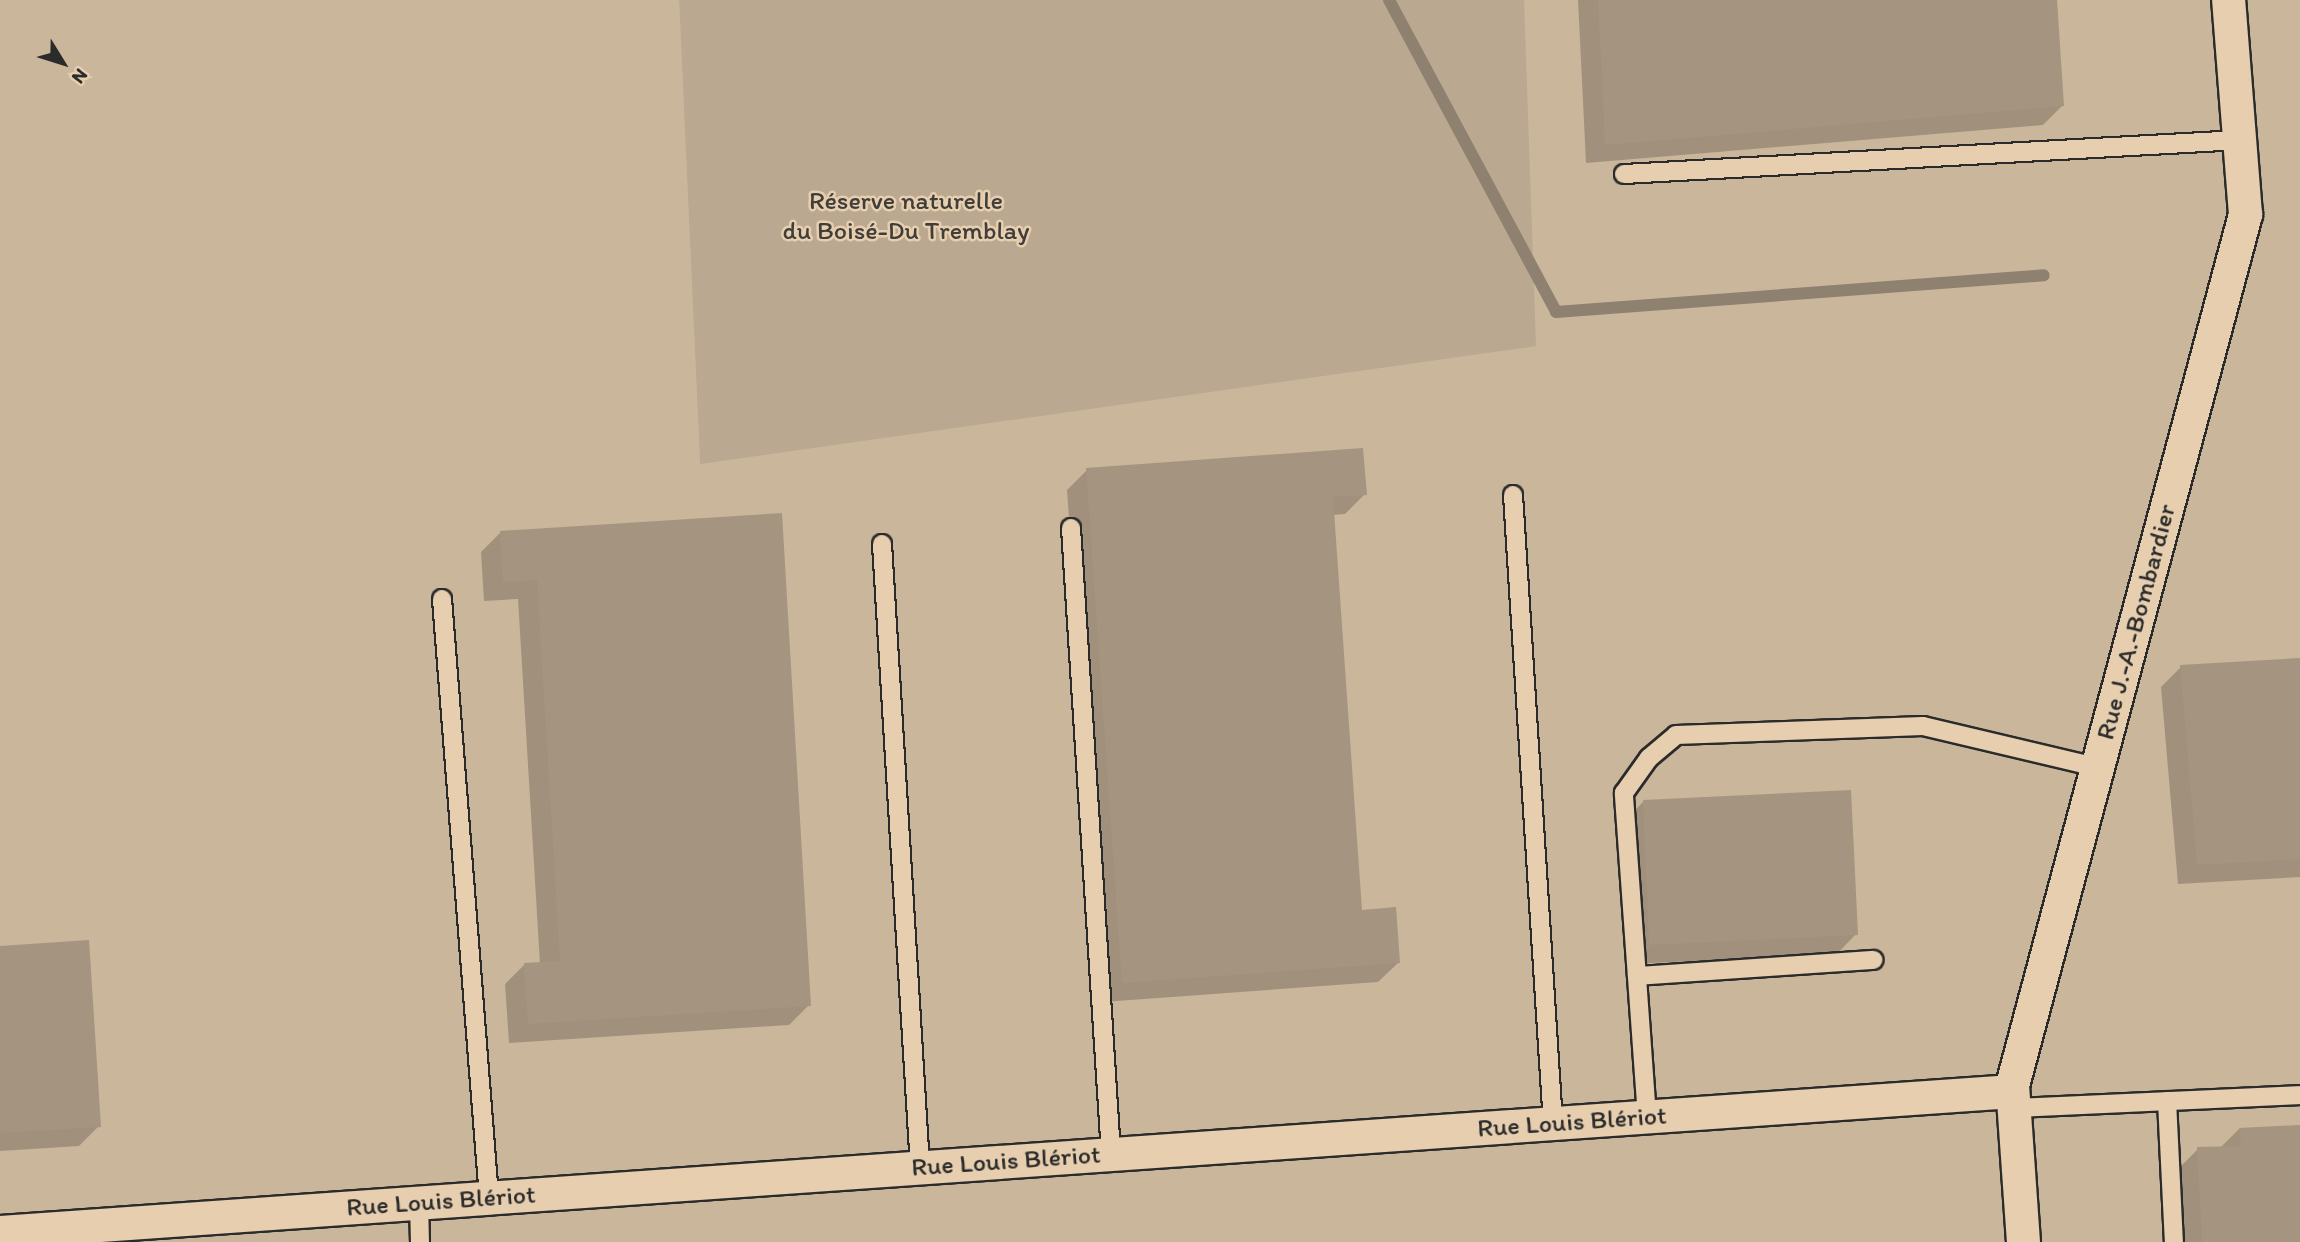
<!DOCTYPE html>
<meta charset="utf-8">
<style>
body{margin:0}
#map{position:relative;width:2300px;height:1242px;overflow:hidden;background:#dbc4a7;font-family:Itim,sans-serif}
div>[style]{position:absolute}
.built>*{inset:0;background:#cab69b}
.green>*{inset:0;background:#baa890}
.shadow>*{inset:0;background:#0003}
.stream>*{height:12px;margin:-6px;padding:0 6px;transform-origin:6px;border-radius:6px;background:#8e8170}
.building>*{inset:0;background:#a49480}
.roads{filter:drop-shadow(2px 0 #2b2b2b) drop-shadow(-2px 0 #2b2b2b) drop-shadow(0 2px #2b2b2b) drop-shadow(0 -2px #2b2b2b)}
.lane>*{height:18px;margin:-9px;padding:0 9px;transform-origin:9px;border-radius:9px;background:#e6ceaf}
.street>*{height:33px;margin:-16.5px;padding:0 16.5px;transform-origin:16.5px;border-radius:16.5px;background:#e6ceaf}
span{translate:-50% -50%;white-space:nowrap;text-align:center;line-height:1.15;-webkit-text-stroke:5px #e6ceaf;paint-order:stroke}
.park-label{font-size:26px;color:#403e3a}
.street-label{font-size:26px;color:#2b2b2b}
.north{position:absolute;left:28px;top:28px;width:70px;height:70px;-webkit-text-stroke:5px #e6ceaf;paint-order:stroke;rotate:128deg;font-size:19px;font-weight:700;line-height:28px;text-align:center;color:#2b2b2b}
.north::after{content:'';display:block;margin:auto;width:24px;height:32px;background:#2b2b2b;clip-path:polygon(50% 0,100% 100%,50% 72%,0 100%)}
</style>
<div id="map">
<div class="built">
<div style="clip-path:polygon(0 0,679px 0,700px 464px,1516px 0,2300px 0,2300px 1242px,0 1242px)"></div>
</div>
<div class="green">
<div style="clip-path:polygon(679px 0,1524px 0,1536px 346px,700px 464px)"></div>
</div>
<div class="shadow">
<div style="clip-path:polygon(1578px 0,2055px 0,2062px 106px,2043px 125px,1586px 163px)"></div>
<div style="clip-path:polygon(1087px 470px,1365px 494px,1345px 514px,1333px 515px,1360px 912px,1398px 963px,1378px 982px,1103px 1002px,1067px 490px)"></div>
<div style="clip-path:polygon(780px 515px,809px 1005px,789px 1025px,509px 1043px,505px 984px,524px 965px,540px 964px,518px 599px,484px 601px,481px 552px,501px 532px)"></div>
<div style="clip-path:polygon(2300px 660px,2300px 877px,2178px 884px,2161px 687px,2181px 667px)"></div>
<div style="clip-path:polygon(1643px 802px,1856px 934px,1837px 954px,1630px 964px,1624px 821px)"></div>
<div style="clip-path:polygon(0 948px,99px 1126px,79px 1146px,0 1151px)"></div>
<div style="clip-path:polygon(2300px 1127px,2300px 1242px,2182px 1242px,2178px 1169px,2198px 1149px,2220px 1148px,2239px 1129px)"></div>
</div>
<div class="stream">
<div style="left:1389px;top:0;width:354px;rotate:61.8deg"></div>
<div style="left:1556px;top:312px;width:489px;rotate:-4.3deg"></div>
</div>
<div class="building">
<div style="clip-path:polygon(1598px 0,2057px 0,2064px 106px,1605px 145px)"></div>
<div style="clip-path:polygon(1363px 448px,1367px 495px,1333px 497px,1362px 910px,1396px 907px,1400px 963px,1122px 983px,1086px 468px)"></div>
<div style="clip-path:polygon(782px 513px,811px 1006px,528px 1024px,524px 963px,560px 961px,537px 580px,503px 582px,500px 531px)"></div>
<div style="clip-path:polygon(2300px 658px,2300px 859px,2197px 865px,2180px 665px)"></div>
<div style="clip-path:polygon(1851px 790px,1858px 935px,1649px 945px,1643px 800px)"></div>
<div style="clip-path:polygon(89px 940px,101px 1127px,0 1133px,0 946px)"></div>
<div style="clip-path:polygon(2300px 1125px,2300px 1242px,2202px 1242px,2197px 1147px,2241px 1146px,2239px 1128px)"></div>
</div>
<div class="roads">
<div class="lane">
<div style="left:1624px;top:174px;width:616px;rotate:-3.16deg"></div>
<div style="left:1513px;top:495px;width:629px;rotate:86.36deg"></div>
<div style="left:1071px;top:528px;width:627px;rotate:86.34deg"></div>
<div style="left:882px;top:544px;width:624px;rotate:86.51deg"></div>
<div style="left:442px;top:599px;width:601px;rotate:85.51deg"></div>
<div style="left:1637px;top:976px;width:237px;rotate:-3.9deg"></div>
<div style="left:2167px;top:1101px;width:141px;rotate:87.2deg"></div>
<div style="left:2014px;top:1108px;width:286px;rotate:-2.6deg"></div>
<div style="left:1647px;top:1117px;width:325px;rotate:-94.1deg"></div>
<div style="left:1624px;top:793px;width:43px;rotate:-54.5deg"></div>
<div style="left:1649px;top:758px;width:35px;rotate:-40deg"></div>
<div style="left:1676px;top:735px;width:247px;rotate:-2.1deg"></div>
<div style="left:1923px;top:726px;width:179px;rotate:13.3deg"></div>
<div style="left:419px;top:1202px;width:40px;rotate:88.6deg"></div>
</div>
<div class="street">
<div style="left:0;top:1232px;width:2017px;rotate:-4.01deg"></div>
<div style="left:2023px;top:1242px;width:157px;rotate:-94deg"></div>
<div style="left:2012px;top:1085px;width:902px;rotate:-75.02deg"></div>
<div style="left:2245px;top:214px;width:215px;rotate:-94.5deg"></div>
</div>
</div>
<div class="park-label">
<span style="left:906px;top:216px">Réserve naturelle<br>du Boisé-Du Tremblay</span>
</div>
<div class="street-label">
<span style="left:2136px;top:622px;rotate:-75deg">Rue J.-A.-Bombardier</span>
<span style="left:1572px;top:1122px;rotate:-4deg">Rue Louis Blériot</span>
<span style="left:1006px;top:1161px;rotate:-4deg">Rue Louis Blériot</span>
<span style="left:441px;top:1201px;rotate:-4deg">Rue Louis Blériot</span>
</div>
<div class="north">N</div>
</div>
